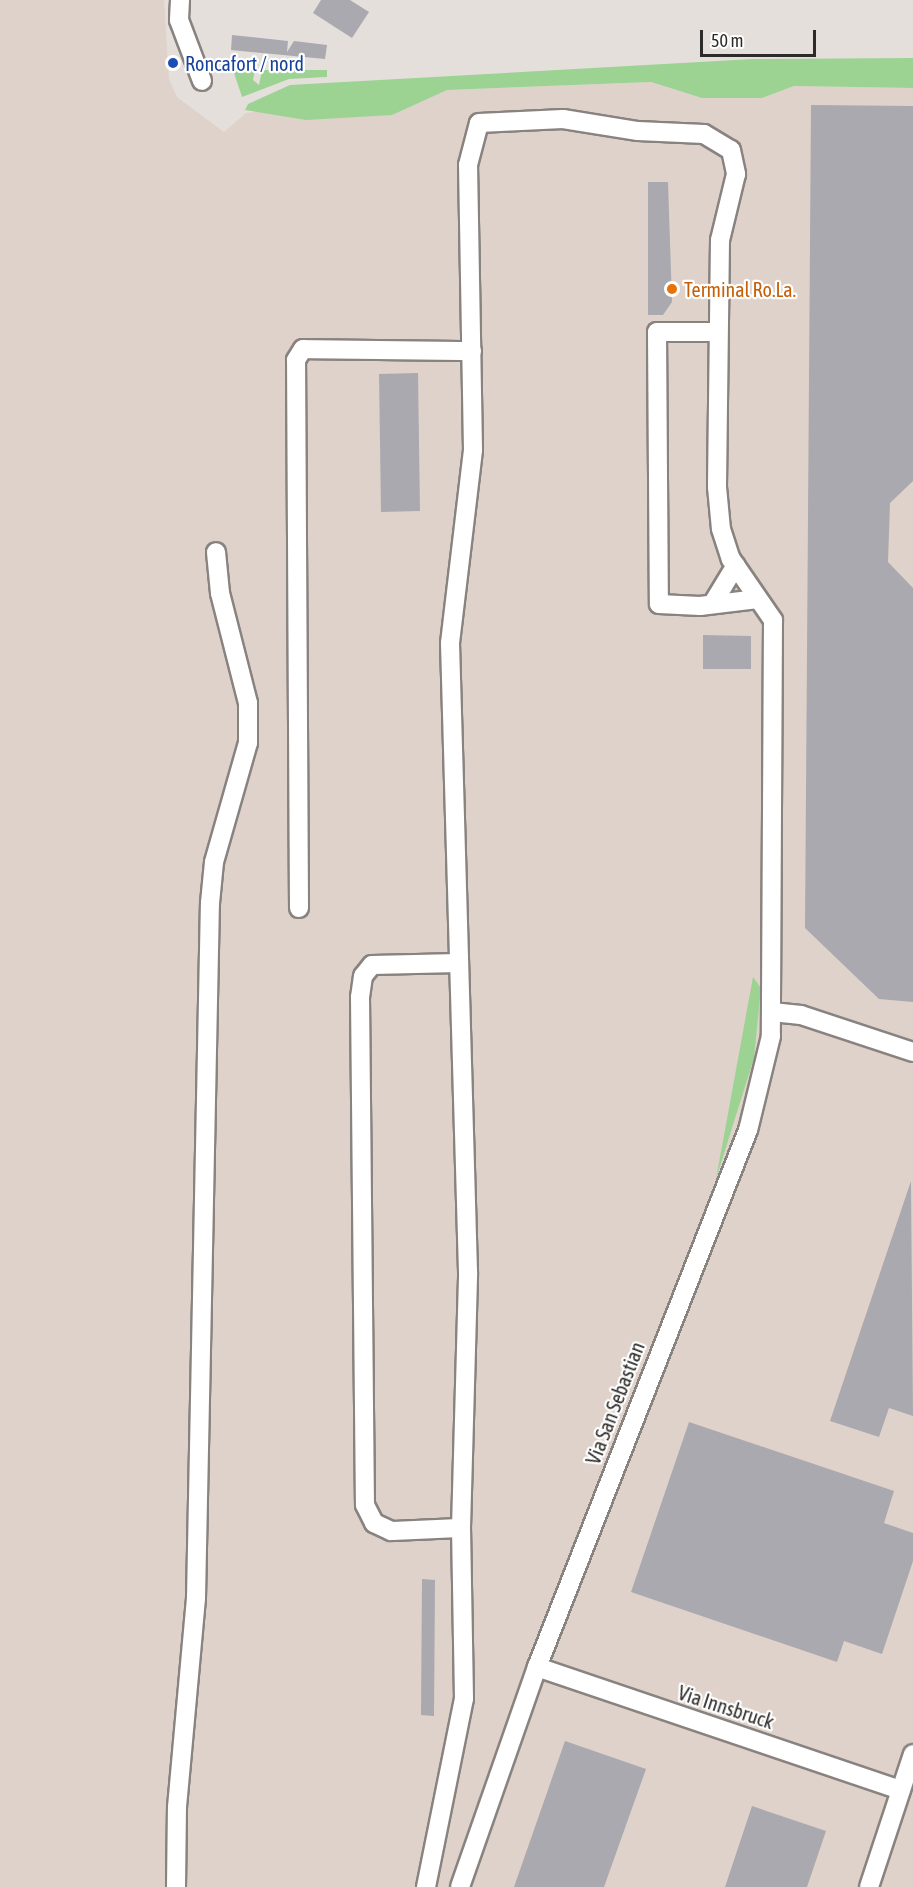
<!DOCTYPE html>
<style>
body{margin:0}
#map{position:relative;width:913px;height:1887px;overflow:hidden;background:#e5dfdb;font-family:"Asap Condensed",sans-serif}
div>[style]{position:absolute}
.built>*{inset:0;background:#dfd2ca}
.green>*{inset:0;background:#9cd393}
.building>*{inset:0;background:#aaa9af}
.roads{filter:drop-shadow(2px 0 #898380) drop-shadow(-2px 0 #898380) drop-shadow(0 2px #898380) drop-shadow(0 -2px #898380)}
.minor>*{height:18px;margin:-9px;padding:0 9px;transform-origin:9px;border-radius:9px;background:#fff}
.dots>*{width:16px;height:16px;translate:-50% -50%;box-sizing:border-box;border:3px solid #fff;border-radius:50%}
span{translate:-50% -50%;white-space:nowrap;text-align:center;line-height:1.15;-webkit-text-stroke:4.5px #fff;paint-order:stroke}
.transit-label{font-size:20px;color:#164399}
.left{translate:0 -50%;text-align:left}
.food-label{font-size:20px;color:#c56008}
.street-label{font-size:20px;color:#2d2b29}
.scale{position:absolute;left:700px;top:30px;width:116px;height:27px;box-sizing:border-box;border:3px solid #2d2b29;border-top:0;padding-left:8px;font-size:18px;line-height:21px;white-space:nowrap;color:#2d2b29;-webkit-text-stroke:4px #fff;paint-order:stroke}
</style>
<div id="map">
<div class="built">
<div style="clip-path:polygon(0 0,164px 0,169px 79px,177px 97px,224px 132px,246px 113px,447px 90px,651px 82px,702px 98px,762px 98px,794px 86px,913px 88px,913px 1887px,0 1887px)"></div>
</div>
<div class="green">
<div style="clip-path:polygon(913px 58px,913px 88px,794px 86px,762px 98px,702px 98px,651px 82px,447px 90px,392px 115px,306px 120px,245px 110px,248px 104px,290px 85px,753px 59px)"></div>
<div style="clip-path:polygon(233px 70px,255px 70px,253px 80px,259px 85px,262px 70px,327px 70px,327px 77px,289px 79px,242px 97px)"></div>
<div style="clip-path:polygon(753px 977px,761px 988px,754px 1058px,716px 1179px)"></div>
</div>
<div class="building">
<div style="clip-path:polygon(321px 0,350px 0,369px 12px,352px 38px,313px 13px)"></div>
<div style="clip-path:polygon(232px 35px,288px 41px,287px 52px,294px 41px,327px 45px,325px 59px,231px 50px)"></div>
<div style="clip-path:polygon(811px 105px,913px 106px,913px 481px,890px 503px,888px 562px,913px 588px,913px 1002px,879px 999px,805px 928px)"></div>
<div style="clip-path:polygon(648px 182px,668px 182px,672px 302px,663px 315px,648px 315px)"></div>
<div style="clip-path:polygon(418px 373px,420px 511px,381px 512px,379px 374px)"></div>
<div style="clip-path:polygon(703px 635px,751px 636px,751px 669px,703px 669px)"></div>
<div style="clip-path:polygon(911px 1181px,913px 1416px,889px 1408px,879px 1437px,830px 1421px)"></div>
<div style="clip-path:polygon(689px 1422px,894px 1491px,884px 1523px,913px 1533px,913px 1561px,882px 1654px,844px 1641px,837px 1662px,631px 1592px)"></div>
<div style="clip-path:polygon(422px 1579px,435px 1580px,434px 1716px,421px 1715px)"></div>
<div style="clip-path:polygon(565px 1741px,646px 1769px,604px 1887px,514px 1887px)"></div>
<div style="clip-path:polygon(752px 1806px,826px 1831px,807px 1887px,725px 1887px)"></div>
</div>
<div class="roads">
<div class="minor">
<div style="left:180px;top:0;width:20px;rotate:93deg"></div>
<div style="left:179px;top:20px;width:65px;rotate:69.3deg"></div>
<div style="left:717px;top:332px;width:60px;rotate:180deg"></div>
<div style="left:657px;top:332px;width:272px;rotate:89.6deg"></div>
<div style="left:659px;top:604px;width:41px;rotate:2.8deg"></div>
<div style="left:700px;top:606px;width:58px;rotate:-6.9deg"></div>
<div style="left:713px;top:603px;width:44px;rotate:-58.8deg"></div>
<div style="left:299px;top:908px;width:548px;rotate:-90.31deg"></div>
<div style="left:296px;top:360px;width:13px;rotate:-58deg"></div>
<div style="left:303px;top:349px;width:169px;rotate:0.7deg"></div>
<div style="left:459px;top:963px;width:87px;rotate:178.7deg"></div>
<div style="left:372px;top:965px;width:14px;rotate:129deg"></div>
<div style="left:363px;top:976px;width:21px;rotate:98deg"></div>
<div style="left:360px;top:997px;width:508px;rotate:89.44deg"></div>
<div style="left:365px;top:1505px;width:20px;rotate:63deg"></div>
<div style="left:374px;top:1523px;width:19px;rotate:25deg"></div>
<div style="left:391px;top:1531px;width:70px;rotate:-2.5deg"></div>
<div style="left:772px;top:1012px;width:29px;rotate:6deg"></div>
<div style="left:801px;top:1015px;width:118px;rotate:18.3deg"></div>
<div style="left:537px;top:1667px;width:384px;rotate:18.7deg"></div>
<div style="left:176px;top:1887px;width:80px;rotate:-89.3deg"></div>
<div style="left:177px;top:1807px;width:210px;rotate:-84.8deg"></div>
<div style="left:196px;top:1598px;width:695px;rotate:-88.85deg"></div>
<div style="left:210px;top:903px;width:41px;rotate:-84.4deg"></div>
<div style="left:214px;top:862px;width:124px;rotate:-74.1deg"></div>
<div style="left:248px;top:743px;width:40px;rotate:-90deg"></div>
<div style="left:248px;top:703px;width:114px;rotate:-104.3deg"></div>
<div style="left:220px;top:593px;width:41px;rotate:-95.6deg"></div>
<div style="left:426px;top:1887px;width:192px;rotate:-78.6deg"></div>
<div style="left:464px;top:1699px;width:171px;rotate:-91deg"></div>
<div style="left:461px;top:1528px;width:256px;rotate:-88.4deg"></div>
<div style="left:468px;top:1272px;width:629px;rotate:-91.64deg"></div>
<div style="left:450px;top:643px;width:194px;rotate:-83.2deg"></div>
<div style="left:473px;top:450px;width:285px;rotate:-91deg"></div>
<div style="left:468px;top:165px;width:43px;rotate:-75.3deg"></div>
<div style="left:479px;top:123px;width:84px;rotate:-2.7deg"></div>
<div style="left:563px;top:119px;width:76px;rotate:9.1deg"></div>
<div style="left:638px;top:131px;width:66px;rotate:2.6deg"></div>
<div style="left:704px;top:134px;width:31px;rotate:31deg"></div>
<div style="left:731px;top:150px;width:25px;rotate:78deg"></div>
<div style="left:736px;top:174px;width:68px;rotate:103.6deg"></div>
<div style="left:720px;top:240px;width:247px;rotate:90.7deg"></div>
<div style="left:717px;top:487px;width:42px;rotate:84.6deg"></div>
<div style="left:721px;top:529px;width:32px;rotate:72deg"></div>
<div style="left:731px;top:559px;width:74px;rotate:55.5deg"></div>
<div style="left:773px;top:620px;width:416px;rotate:90.3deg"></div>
<div style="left:771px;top:1036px;width:97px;rotate:103.7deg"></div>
<div style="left:748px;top:1130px;width:577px;rotate:111.45deg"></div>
<div style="left:537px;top:1667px;width:233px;rotate:109.3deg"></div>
<div style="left:869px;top:1887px;width:140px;rotate:-71.7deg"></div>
</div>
</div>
<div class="dots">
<div style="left:173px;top:63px;background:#1a4fb4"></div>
<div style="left:672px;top:289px;background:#e8710a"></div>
</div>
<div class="transit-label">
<span class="left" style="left:185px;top:63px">Roncafort / nord</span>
</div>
<div class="food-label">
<span class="left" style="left:684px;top:289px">Terminal Ro.La.</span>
</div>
<div class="street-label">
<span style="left:615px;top:1403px;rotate:-69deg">Via San Sebastian</span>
<span style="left:726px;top:1707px;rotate:18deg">Via Innsbruck</span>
</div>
<div class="scale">50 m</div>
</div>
